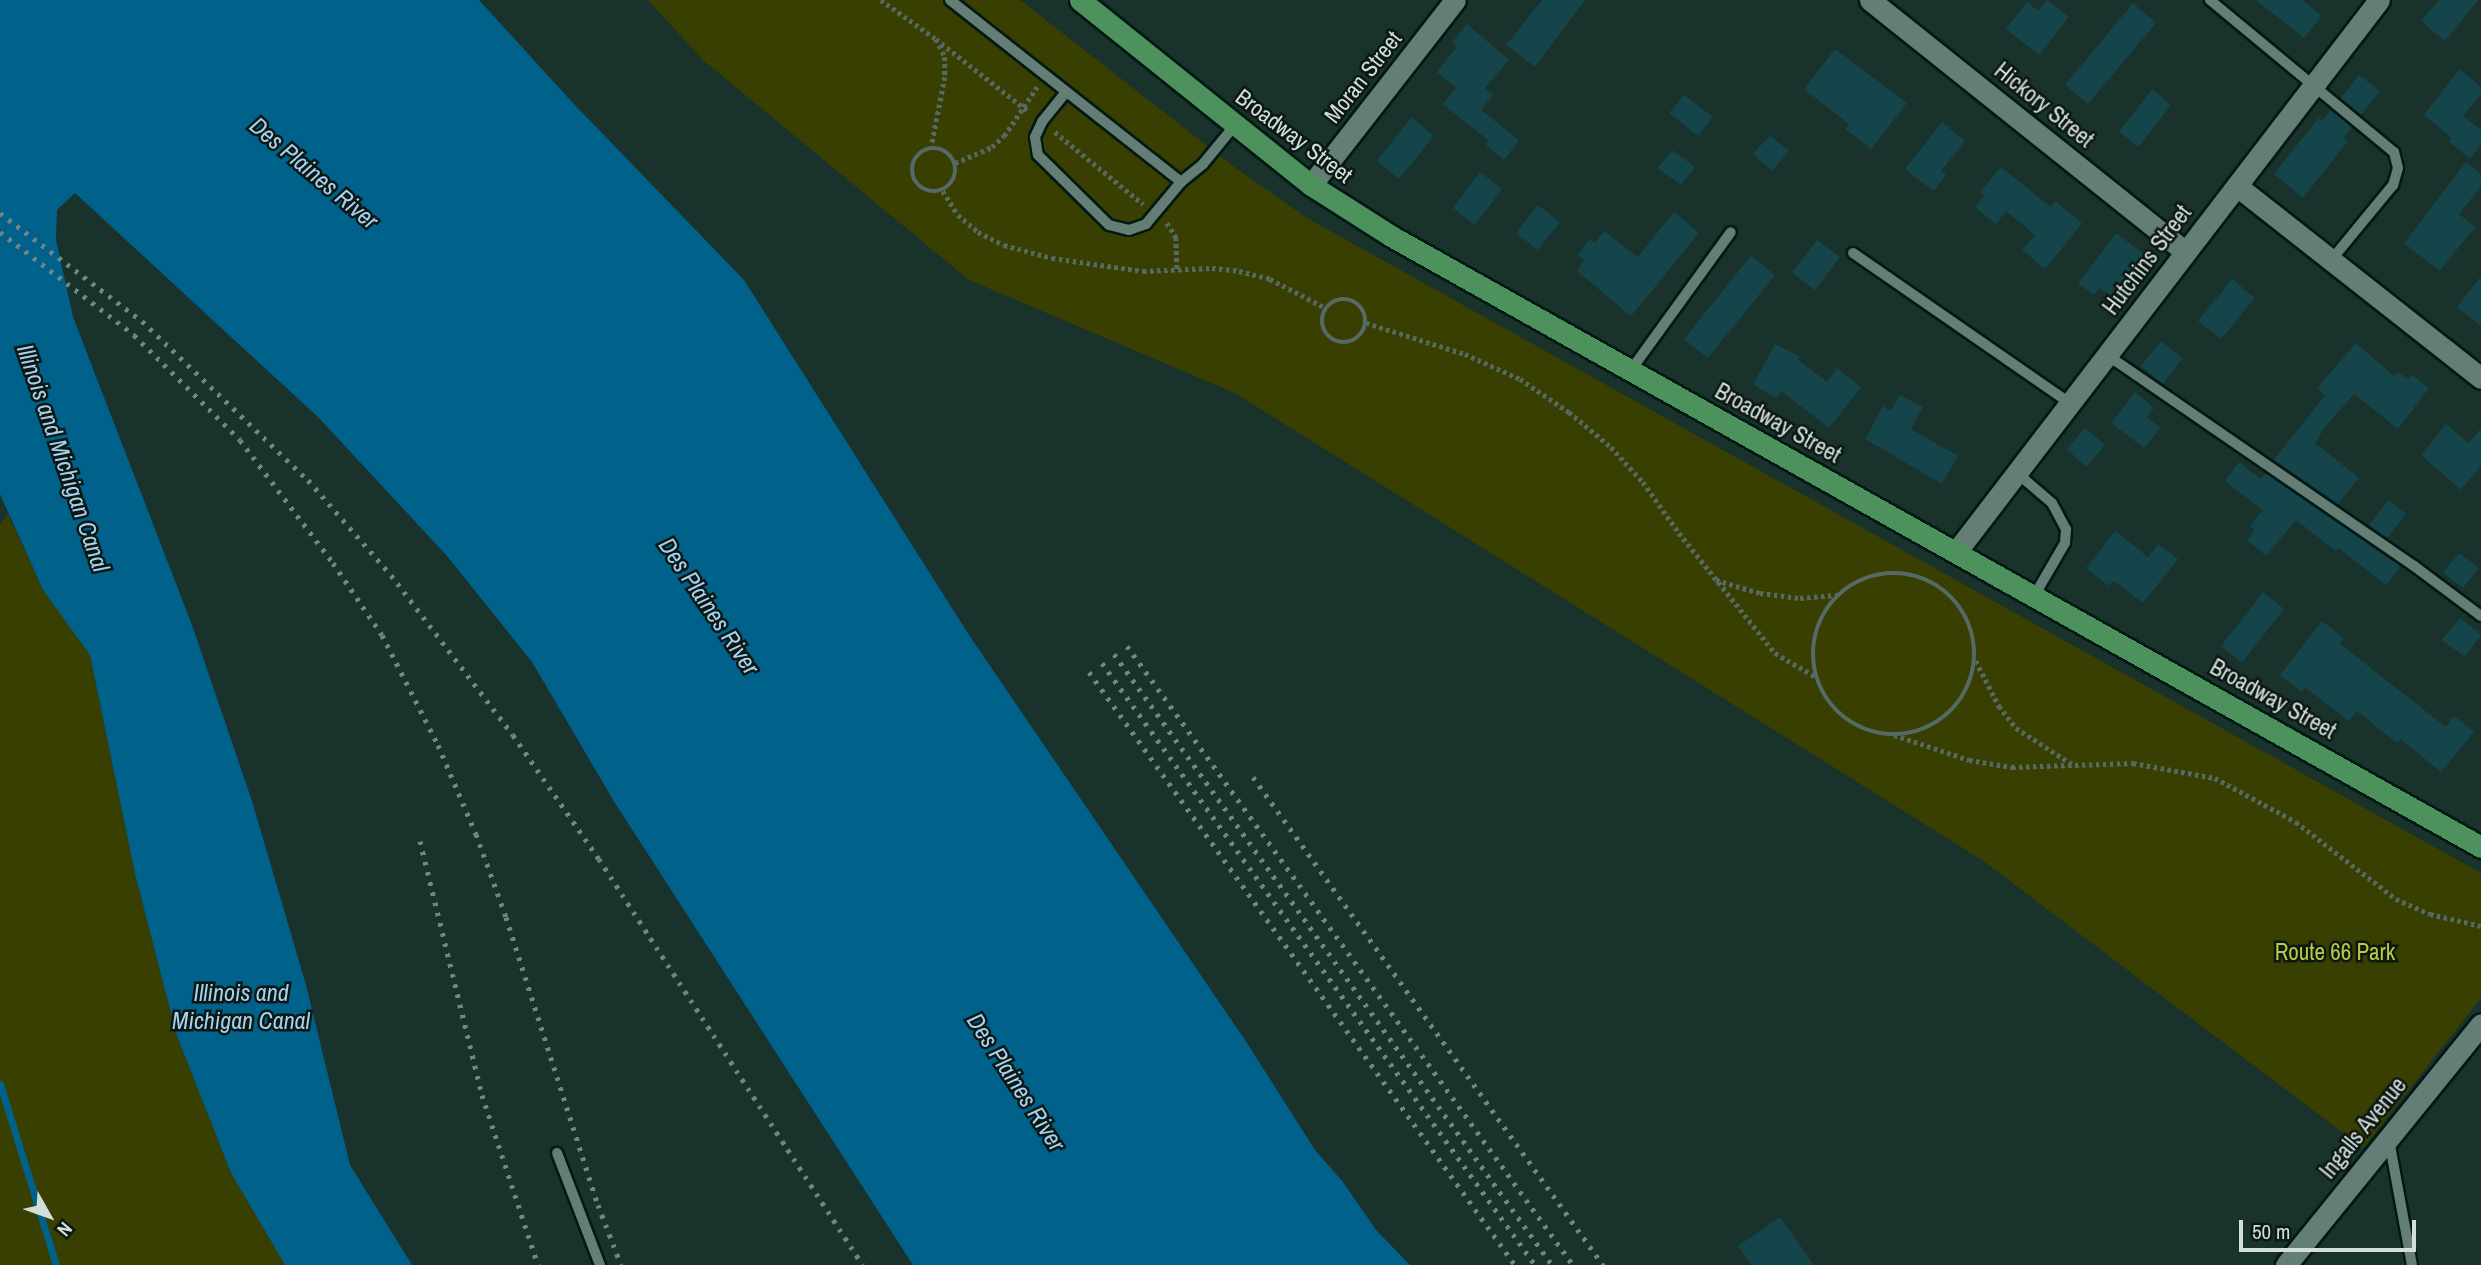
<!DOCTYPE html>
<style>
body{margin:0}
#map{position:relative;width:2481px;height:1265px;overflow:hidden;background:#1a322c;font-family:"Archivo Narrow",sans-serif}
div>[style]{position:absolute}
.green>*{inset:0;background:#393f01}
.water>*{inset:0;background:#00618b}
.stream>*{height:7px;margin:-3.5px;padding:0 3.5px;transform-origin:3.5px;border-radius:3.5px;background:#00618b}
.building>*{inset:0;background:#15444a}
.path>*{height:4.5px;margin-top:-2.25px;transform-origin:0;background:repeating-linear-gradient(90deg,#566a65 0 3.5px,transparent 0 7px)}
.path>.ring{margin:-2.25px;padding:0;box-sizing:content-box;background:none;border:4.5px solid #566a65;border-radius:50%}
.roads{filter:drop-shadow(2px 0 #031914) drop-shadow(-2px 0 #031914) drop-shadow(0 2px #031914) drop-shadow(0 -2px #031914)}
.service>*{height:10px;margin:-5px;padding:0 5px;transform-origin:5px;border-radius:5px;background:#647e76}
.minor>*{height:21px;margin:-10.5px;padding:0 10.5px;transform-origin:10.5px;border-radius:10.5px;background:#647e76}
.primary>*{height:21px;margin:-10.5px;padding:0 10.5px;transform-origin:10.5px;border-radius:10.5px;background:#4d915c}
.rail>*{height:5px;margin-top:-2.5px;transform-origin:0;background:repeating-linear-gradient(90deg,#738681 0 3.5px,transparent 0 10.5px)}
span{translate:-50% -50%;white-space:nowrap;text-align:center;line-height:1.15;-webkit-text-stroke:5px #0d1714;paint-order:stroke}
.street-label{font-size:23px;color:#d1dfdb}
.park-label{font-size:23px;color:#baca42}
.water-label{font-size:24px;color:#a5d2ef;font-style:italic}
.north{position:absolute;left:14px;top:1181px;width:70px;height:70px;-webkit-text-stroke:5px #0d1714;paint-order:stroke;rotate:130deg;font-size:19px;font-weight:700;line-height:28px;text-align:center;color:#d1dfdb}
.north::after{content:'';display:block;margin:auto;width:24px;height:32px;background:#d1dfdb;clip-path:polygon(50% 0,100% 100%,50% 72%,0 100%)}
.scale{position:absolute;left:2239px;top:1220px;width:177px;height:32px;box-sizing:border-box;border:4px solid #d1dfdb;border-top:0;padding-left:9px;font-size:21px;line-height:24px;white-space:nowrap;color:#d1dfdb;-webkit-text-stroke:5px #0d1714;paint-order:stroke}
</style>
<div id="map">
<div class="green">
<div style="clip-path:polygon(648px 0,1020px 0,1237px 169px,1307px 218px,2481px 873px,2481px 998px,2363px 1148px,1982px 860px,1235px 393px,969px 280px,703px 60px)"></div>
<div style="clip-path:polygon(8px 514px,43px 590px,90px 655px,135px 874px,177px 1036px,231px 1173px,285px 1265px,0 1265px,0 524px)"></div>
</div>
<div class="water">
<div style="clip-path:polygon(0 0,479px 0,571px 101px,744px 280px,969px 635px,1247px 1043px,1315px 1150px,1343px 1182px,1376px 1230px,1410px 1265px,913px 1265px,615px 803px,532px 662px,447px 556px,319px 418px,75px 193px,57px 210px,56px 240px,73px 317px,192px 625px,252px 801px,306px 985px,350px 1165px,412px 1265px,285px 1265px,231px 1173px,177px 1036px,135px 874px,90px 655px,43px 590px,0 494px)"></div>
</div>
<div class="stream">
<div style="left:0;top:1084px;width:189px;rotate:72.8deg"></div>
</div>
<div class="building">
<div style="clip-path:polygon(1542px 0,1585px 0,1535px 67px,1506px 45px)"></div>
<div style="clip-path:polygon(2047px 0,2069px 17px,2039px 55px,2006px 29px,2027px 2px,2038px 11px)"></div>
<div style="clip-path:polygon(2256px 0,2302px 0,2322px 16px,2304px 38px)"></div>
<div style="clip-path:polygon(2439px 0,2478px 0,2445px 41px,2421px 21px)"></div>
<div style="clip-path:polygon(2133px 3px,2156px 23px,2088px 104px,2065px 85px)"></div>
<div style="clip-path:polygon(1467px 24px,1509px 60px,1485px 88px,1493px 95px,1481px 110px,1519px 140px,1504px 160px,1486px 145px,1489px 141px,1443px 104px,1456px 88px,1437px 72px,1457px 47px,1452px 42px)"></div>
<div style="clip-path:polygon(1835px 49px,1907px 103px,1871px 149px,1845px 129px,1849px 124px,1804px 89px)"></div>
<div style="clip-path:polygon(2459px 69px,2481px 87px,2481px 94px,2463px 116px,2481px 130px,2481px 145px,2470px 159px,2449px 142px,2452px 138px,2424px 115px)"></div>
<div style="clip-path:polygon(2359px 75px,2380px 91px,2361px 115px,2341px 98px)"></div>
<div style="clip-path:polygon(2152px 89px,2171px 105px,2139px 147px,2119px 132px)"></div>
<div style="clip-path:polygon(1684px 95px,1713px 117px,1698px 136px,1669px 113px)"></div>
<div style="clip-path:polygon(2331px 110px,2352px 127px,2344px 138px,2348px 141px,2303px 198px,2274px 174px,2319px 118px,2322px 121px)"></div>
<div style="clip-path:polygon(1411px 117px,1434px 136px,1399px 179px,1377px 161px)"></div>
<div style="clip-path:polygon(1942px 122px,1965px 141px,1941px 171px,1946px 175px,1934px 191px,1905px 169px)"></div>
<div style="clip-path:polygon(1770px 135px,1789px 151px,1772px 171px,1753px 154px)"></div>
<div style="clip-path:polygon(1672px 150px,1695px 167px,1681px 185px,1658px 168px)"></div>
<div style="clip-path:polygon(2466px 162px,2481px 174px,2481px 186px,2459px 214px,2475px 227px,2440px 271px,2404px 243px)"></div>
<div style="clip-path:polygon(2001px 167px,2051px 207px,2055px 201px,2082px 223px,2045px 269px,2022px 250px,2035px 235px,2006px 211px,1996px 224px,1975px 207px,1984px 196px,1980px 192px)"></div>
<div style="clip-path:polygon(1480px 172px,1502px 189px,1475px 225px,1453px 208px)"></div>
<div style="clip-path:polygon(1538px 205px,1560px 222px,1538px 250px,1516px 233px)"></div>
<div style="clip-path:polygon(1674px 212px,1699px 233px,1631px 316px,1577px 271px,1584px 260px,1578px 255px,1590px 239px,1595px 243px,1604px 231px,1638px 257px)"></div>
<div style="clip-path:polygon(2116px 233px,2148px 257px,2115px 300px,2099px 288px,2094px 295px,2078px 283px)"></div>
<div style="clip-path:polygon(1817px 240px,1840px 257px,1815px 290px,1792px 272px)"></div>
<div style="clip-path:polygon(1751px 256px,1775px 275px,1708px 358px,1684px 339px)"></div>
<div style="clip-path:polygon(2481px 276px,2481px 326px,2457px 307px)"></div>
<div style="clip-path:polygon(2232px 279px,2255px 298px,2221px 339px,2198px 321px)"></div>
<div style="clip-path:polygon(2161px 341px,2183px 358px,2163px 384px,2141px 366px)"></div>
<div style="clip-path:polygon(2356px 343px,2395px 377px,2398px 372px,2408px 380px,2412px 375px,2429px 388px,2398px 429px,2354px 394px,2325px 427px,2315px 443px,2359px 478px,2338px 504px,2274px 460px,2325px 395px,2317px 388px)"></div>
<div style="clip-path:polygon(1775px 344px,1800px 357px,1798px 360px,1827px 382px,1837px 368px,1861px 387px,1829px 428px,1781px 391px,1777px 398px,1753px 385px)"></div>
<div style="clip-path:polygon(2135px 392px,2154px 408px,2147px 417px,2160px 428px,2144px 448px,2111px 423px)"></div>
<div style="clip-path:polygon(1900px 395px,1923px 407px,1911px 429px,1958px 456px,1942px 484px,1865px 439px,1883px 406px,1891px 411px)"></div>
<div style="clip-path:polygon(2446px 424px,2469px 443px,2481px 428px,2481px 466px,2461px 490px,2421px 455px)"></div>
<div style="clip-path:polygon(2085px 428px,2105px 445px,2086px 467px,2067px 449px)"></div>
<div style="clip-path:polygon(2239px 462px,2260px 479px,2265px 473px,2401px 566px,2386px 585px,2339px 548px,2336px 551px,2296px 520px,2266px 556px,2247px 540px,2255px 530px,2250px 526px,2263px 510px,2225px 481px)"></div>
<div style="clip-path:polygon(2388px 500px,2406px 514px,2387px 538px,2369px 525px)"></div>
<div style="clip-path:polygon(2115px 531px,2148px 557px,2158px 544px,2178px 559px,2143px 603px,2114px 581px,2109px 586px,2086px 568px)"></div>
<div style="clip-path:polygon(2459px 553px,2479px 568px,2463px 588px,2443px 573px)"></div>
<div style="clip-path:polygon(2263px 592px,2284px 609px,2242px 663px,2221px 646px)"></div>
<div style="clip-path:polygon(2460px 618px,2481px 635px,2465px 657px,2442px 640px)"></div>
<div style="clip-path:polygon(2322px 621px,2344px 638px,2340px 644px,2446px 727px,2454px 716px,2474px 732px,2441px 772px,2401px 739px,2397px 743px,2357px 711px,2349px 721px,2305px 687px,2302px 692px,2280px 675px)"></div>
<div style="clip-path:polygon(1780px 1217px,1814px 1265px,1751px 1265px,1738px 1246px)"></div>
</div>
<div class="path">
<div style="left:881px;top:0;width:67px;rotate:35.3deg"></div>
<div style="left:936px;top:39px;width:20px;rotate:63deg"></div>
<div style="left:945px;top:57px;width:20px;rotate:90deg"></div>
<div style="left:945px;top:77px;width:73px;rotate:101deg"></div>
<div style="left:936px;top:39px;width:118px;rotate:38.1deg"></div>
<div style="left:1055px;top:132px;width:114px;rotate:39.3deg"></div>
<div class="ring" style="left:912px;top:148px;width:39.5px;height:39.5px"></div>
<div style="left:955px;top:163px;width:40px;rotate:-23.4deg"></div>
<div style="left:992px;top:147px;width:16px;rotate:-43deg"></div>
<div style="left:1004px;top:136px;width:59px;rotate:-56deg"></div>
<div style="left:943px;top:191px;width:28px;rotate:58deg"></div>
<div style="left:958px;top:215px;width:26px;rotate:40deg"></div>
<div style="left:978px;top:232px;width:29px;rotate:27deg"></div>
<div style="left:1004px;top:245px;width:50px;rotate:15.2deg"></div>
<div style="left:1052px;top:258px;width:92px;rotate:8.1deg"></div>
<div style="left:1143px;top:271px;width:69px;rotate:-2.5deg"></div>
<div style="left:1212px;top:268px;width:27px;rotate:6deg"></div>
<div style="left:1239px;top:271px;width:32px;rotate:14deg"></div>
<div style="left:1270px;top:279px;width:63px;rotate:27.4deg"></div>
<div style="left:1167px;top:223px;width:17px;rotate:57deg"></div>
<div style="left:1176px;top:237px;width:32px;rotate:88deg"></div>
<div class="ring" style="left:1322px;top:299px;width:39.5px;height:39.5px"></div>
<div style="left:1366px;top:323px;width:104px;rotate:17.4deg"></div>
<div style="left:1465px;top:354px;width:60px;rotate:24.4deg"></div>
<div style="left:1520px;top:379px;width:59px;rotate:34deg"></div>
<div style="left:1569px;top:412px;width:55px;rotate:39.8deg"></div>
<div style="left:1611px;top:447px;width:47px;rotate:47.6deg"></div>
<div style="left:1643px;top:482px;width:62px;rotate:54.8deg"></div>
<div style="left:1679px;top:533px;width:154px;rotate:51.3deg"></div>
<div style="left:1775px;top:653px;width:48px;rotate:30.3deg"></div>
<div class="ring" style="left:1813px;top:573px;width:157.5px;height:157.5px"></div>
<div style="left:1716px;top:580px;width:46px;rotate:16.5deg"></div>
<div style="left:1760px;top:593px;width:40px;rotate:7.1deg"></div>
<div style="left:1800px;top:598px;width:38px;rotate:-5deg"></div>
<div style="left:1976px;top:661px;width:51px;rotate:62.9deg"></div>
<div style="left:1999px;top:706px;width:28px;rotate:52deg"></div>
<div style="left:2016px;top:728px;width:70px;rotate:32.8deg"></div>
<div style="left:1894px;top:735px;width:79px;rotate:18.4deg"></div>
<div style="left:1969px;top:760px;width:44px;rotate:9.2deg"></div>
<div style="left:2012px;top:767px;width:121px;rotate:-1.9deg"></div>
<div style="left:2133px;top:763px;width:83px;rotate:10.4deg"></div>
<div style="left:2215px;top:778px;width:92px;rotate:28.5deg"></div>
<div style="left:2296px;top:822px;width:126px;rotate:37.6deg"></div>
<div style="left:2396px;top:899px;width:37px;rotate:24deg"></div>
<div style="left:2430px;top:914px;width:52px;rotate:13.2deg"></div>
</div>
<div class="roads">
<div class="service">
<div style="left:950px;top:0;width:294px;rotate:38.2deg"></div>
<div style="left:1181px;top:182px;width:28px;rotate:-39deg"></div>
<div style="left:1203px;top:164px;width:50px;rotate:-50.6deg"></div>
<div style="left:2210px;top:0;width:239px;rotate:39.6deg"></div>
<div style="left:2394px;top:152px;width:16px;rotate:76deg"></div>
<div style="left:2398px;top:168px;width:18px;rotate:106deg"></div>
<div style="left:2393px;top:185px;width:96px;rotate:129.5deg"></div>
<div style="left:1066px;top:92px;width:38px;rotate:129deg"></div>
<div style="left:1042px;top:122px;width:17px;rotate:115deg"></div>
<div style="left:1035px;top:137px;width:18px;rotate:81deg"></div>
<div style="left:1038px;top:155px;width:100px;rotate:44.6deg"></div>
<div style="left:1109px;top:225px;width:21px;rotate:14deg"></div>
<div style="left:1129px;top:230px;width:18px;rotate:-19deg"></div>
<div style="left:1146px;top:224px;width:55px;rotate:-50.2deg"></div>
<div style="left:1853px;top:253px;width:264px;rotate:34.7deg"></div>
<div style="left:2107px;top:355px;width:373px;rotate:34.5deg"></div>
<div style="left:2414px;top:566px;width:84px;rotate:36.7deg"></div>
<div style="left:1631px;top:370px;width:170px;rotate:-54.1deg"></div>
<div style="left:2017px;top:473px;width:46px;rotate:40.6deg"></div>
<div style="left:2052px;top:503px;width:30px;rotate:62deg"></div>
<div style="left:2066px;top:529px;width:14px;rotate:94deg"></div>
<div style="left:2065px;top:543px;width:61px;rotate:120.3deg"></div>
<div style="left:2389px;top:1140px;width:127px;rotate:79.6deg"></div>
<div style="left:557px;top:1153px;width:120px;rotate:69deg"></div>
</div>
<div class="minor">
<div style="left:1870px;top:0;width:404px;rotate:38.6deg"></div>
<div style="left:1311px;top:185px;width:234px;rotate:-52.1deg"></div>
<div style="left:2237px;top:186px;width:310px;rotate:38.2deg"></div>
<div style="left:1956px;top:552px;width:695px;rotate:-52.54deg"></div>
<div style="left:2286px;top:1265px;width:310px;rotate:-51deg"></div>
</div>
<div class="primary">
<div style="left:1080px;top:0;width:296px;rotate:38.7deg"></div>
<div style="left:1311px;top:185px;width:95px;rotate:32.5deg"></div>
<div style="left:1391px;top:236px;width:1250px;rotate:29.27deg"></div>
</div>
</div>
<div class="rail">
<div style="left:0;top:213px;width:178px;rotate:37.3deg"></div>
<div style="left:142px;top:321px;width:230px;rotate:43.8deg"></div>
<div style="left:308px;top:480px;width:126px;rotate:48.9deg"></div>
<div style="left:391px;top:575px;width:201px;rotate:52.7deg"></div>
<div style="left:513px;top:735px;width:151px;rotate:55.3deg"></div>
<div style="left:599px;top:859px;width:484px;rotate:57deg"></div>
<div style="left:0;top:232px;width:169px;rotate:37.5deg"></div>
<div style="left:134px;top:335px;width:149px;rotate:44.7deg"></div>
<div style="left:240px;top:440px;width:154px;rotate:52.9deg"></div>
<div style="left:333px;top:563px;width:87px;rotate:55.8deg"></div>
<div style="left:382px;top:635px;width:123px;rotate:63deg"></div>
<div style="left:438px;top:745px;width:97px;rotate:66.9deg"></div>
<div style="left:476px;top:834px;width:88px;rotate:70.1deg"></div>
<div style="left:506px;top:917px;width:302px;rotate:72.3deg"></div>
<div style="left:598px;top:1205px;width:64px;rotate:69deg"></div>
<div style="left:1127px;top:646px;width:763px;rotate:54.23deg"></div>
<div style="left:1114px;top:654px;width:752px;rotate:54.36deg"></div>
<div style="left:1102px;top:663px;width:742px;rotate:54.27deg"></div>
<div style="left:1089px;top:672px;width:730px;rotate:54.31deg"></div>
<div style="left:1253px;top:777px;width:601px;rotate:54.35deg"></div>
<div style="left:420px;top:841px;width:261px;rotate:76.3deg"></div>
<div style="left:482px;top:1095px;width:179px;rotate:71.8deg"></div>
</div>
<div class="street-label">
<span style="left:1363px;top:77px;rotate:-52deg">Moran Street</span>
<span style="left:2044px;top:105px;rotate:39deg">Hickory Street</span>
<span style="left:1294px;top:136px;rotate:37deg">Broadway Street</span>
<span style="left:2147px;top:260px;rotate:-53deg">Hutchins Street</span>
<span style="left:1778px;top:423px;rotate:29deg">Broadway Street</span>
<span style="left:2273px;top:699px;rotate:29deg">Broadway Street</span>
<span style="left:2363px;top:1128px;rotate:-51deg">Ingalls Avenue</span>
</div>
<div class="park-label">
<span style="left:2335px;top:952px">Route 66 Park</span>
</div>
<div class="water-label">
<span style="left:314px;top:173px;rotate:40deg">Des Plaines River</span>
<span style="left:63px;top:458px;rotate:71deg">Illinois and Michigan Canal</span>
<span style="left:709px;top:606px;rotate:56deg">Des Plaines River</span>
<span style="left:241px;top:1007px">Illinois and<br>Michigan Canal</span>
<span style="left:1016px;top:1082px;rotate:57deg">Des Plaines River</span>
</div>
<div class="north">N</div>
<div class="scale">50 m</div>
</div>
